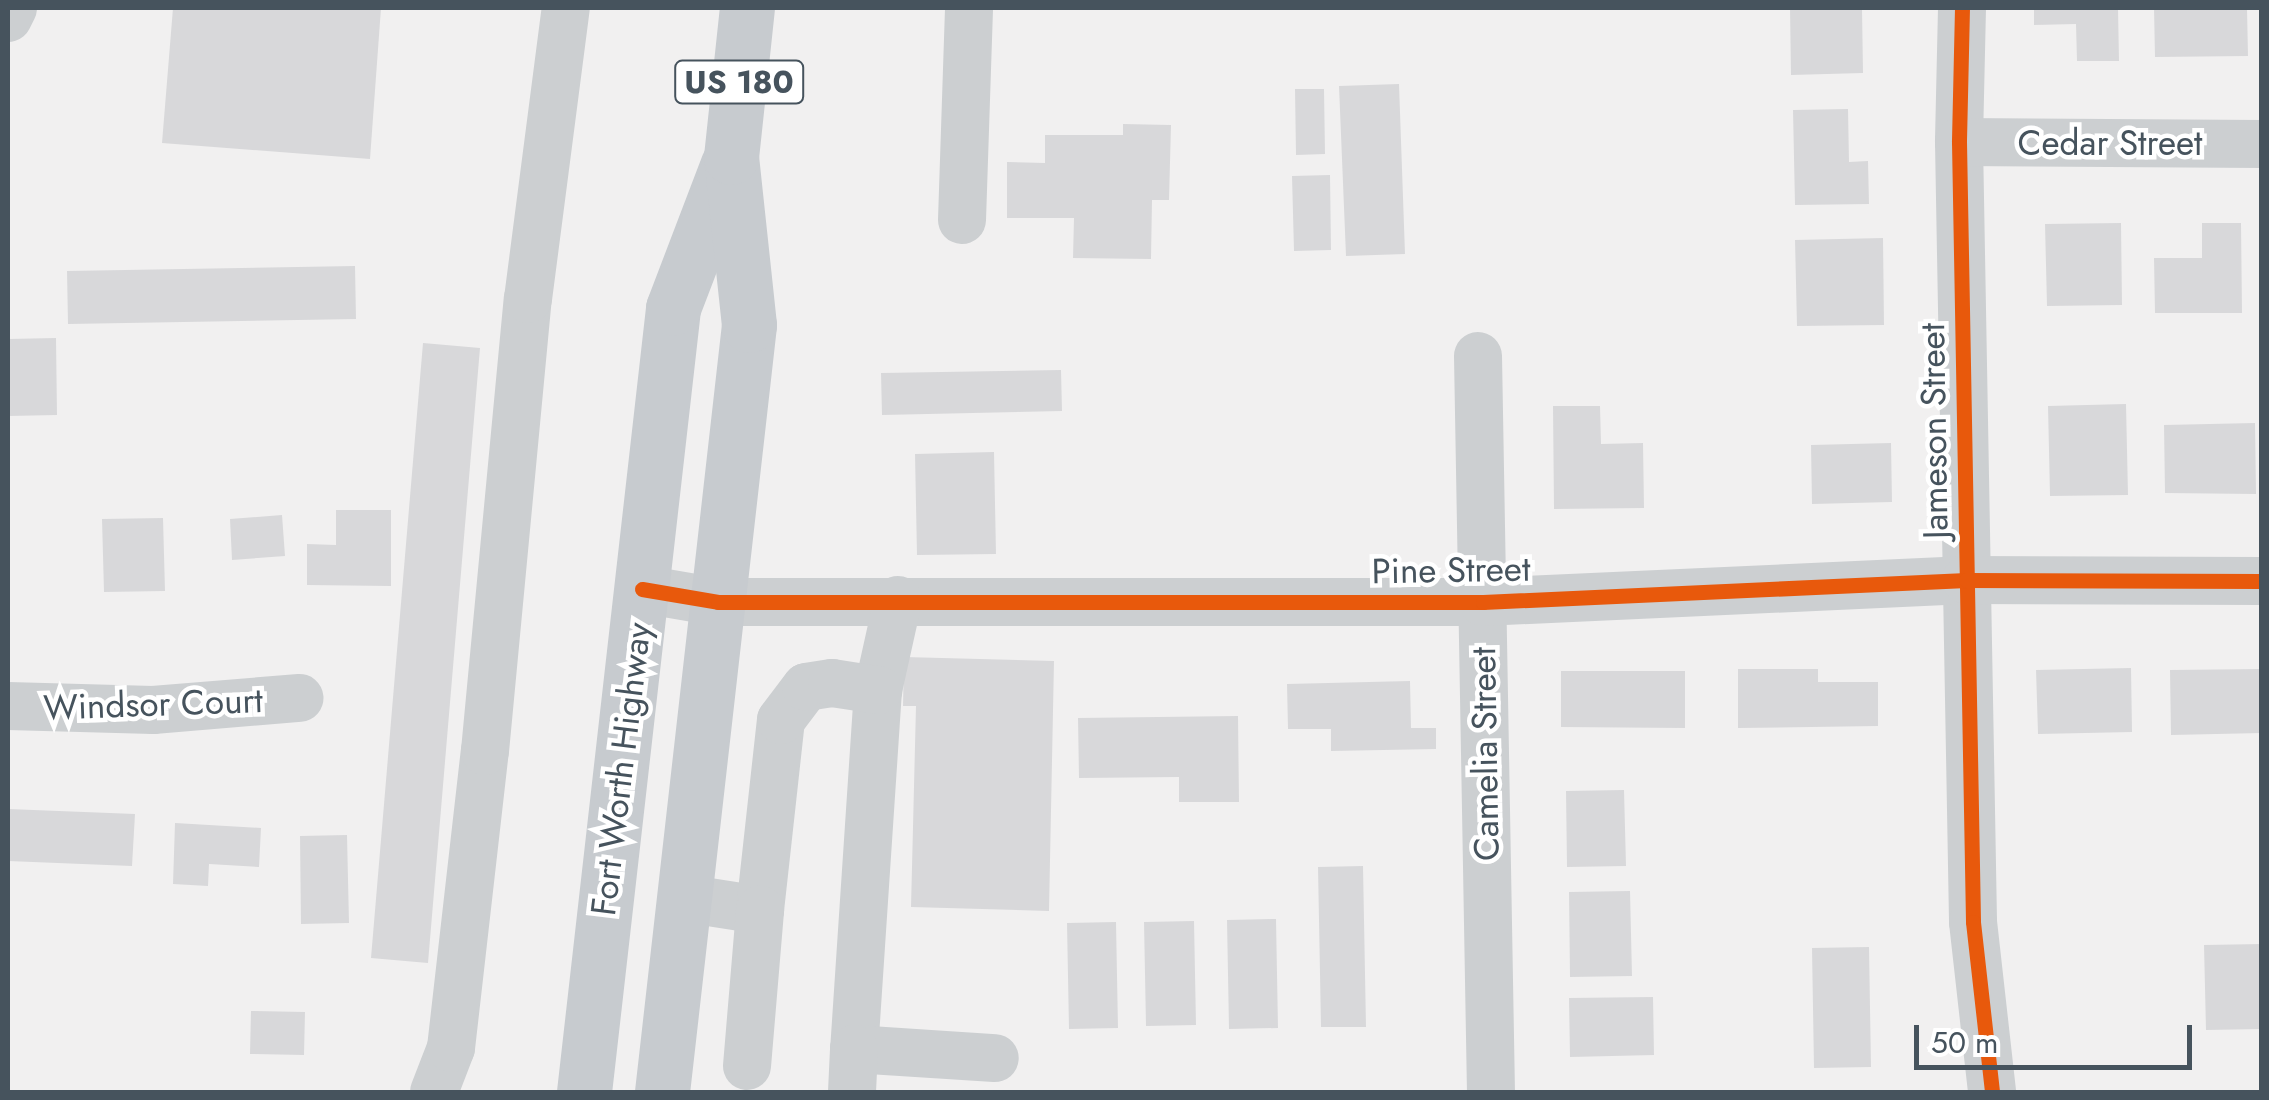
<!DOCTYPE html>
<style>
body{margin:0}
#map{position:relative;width:2269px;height:1100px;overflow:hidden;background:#f1f0f0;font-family:Jost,sans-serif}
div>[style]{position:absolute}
.building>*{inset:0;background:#d8d8da}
.minor>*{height:48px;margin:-24px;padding:0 24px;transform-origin:24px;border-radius:24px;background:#cccfd1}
.major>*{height:55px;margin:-27.5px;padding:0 27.5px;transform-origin:27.5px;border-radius:27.5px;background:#c7cbcf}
.cycleway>*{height:15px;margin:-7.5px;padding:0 7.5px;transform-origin:7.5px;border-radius:7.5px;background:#e8590c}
span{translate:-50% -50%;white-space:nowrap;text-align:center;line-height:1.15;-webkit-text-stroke:9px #fff;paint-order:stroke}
.shield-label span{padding:2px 8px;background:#fff;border:2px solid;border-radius:8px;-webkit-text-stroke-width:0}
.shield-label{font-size:32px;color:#46535d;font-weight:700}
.street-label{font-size:35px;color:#46535d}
.frame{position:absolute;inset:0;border:10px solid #46535d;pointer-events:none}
.scale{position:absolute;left:1914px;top:1025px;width:278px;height:45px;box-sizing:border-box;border:5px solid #46535d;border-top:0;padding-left:12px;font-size:30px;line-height:35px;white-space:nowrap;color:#46535d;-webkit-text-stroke:8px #fff;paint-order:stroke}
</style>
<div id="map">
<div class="building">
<div style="clip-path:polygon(173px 8px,381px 8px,370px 159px,162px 143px)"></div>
<div style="clip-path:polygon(1790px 8px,1862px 8px,1863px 73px,1791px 75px)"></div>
<div style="clip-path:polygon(2034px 8px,2118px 8px,2119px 61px,2077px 61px,2076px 24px,2034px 25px)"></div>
<div style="clip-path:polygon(2154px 8px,2247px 8px,2248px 56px,2155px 57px)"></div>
<div style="clip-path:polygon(1399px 84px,1405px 254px,1346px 256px,1339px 86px)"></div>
<div style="clip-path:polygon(1295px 89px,1324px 89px,1325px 154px,1296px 155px)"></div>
<div style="clip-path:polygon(1848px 109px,1849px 162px,1868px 161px,1869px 204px,1795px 205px,1793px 110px)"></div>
<div style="clip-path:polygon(1123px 124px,1171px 125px,1169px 200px,1152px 200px,1151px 259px,1073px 258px,1074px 218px,1007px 218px,1007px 162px,1045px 163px,1045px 135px,1123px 135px)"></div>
<div style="clip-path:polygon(1330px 175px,1331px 250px,1294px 251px,1292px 176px)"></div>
<div style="clip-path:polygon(2121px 223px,2122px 305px,2047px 306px,2045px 224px)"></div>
<div style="clip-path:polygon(2202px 223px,2241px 223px,2242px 313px,2155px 313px,2154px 258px,2202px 258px)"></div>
<div style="clip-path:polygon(1883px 238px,1884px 325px,1797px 326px,1795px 240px)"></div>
<div style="clip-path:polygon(355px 266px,356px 319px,68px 324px,67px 271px)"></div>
<div style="clip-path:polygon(56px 338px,57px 415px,8px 416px,8px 339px)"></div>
<div style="clip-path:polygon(423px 343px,480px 348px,428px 963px,371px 958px)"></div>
<div style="clip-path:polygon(1061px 370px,1062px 411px,882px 415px,881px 373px)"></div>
<div style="clip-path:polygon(2126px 404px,2128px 495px,2050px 496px,2048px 406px)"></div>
<div style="clip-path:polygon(1553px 406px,1600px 406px,1601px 444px,1643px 443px,1644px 508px,1554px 509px)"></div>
<div style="clip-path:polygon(2255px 423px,2256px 494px,2165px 493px,2164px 425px)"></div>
<div style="clip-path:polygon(1891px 443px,1892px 502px,1812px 504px,1811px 445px)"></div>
<div style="clip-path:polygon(994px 452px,996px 554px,917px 555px,915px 454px)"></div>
<div style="clip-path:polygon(336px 510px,391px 510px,391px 586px,307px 585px,307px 544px,336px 545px)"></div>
<div style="clip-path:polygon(282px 515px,285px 556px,232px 560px,230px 519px)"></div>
<div style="clip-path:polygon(163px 518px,165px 591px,104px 592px,102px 519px)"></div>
<div style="clip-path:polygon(904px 657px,1054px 661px,1049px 911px,911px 907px,916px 706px,903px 706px)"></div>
<div style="clip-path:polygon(2131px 668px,2132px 732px,2038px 734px,2036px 670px)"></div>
<div style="clip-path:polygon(1738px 669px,1818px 669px,1818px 682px,1878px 682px,1878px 726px,1738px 728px)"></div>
<div style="clip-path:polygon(2262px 669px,2262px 733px,2171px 735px,2170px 670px)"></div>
<div style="clip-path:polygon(1561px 671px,1685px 671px,1685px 728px,1561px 727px)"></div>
<div style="clip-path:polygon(1410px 681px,1411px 728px,1436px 728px,1436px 749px,1331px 751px,1331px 729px,1288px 729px,1287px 684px)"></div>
<div style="clip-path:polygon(1238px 716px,1239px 802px,1179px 802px,1179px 777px,1079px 778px,1078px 718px)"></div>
<div style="clip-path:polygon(1624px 790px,1626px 866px,1567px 867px,1566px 791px)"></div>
<div style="clip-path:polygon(8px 809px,135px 814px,132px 866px,8px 861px)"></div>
<div style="clip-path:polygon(175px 823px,261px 828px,259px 867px,209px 864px,208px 886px,173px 884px)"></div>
<div style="clip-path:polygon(347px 835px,349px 923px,301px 924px,300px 836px)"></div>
<div style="clip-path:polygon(1363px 866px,1366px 1027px,1321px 1027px,1318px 867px)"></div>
<div style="clip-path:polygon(1630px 891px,1632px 976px,1570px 977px,1569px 892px)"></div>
<div style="clip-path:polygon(1276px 919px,1278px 1028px,1229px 1029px,1227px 920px)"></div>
<div style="clip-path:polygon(1194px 921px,1196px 1025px,1146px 1026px,1144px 922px)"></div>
<div style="clip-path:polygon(1116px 922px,1118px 1028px,1069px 1029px,1067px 923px)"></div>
<div style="clip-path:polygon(2262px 944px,2262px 1029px,2206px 1030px,2204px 945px)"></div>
<div style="clip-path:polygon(1869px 947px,1871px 1067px,1814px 1068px,1812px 948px)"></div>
<div style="clip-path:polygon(1653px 997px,1654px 1055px,1570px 1057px,1569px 998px)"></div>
<div style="clip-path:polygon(251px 1011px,305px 1012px,304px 1055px,250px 1054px)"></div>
</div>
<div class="minor">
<div style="left:1962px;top:8px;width:134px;rotate:91.3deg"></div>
<div style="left:1959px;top:142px;width:780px;rotate:88.97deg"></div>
<div style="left:1973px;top:922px;width:171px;rotate:83.6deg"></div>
<div style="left:8px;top:18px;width:11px;rotate:-63deg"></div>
<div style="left:1959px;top:142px;width:303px;rotate:0.4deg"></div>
<div style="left:962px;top:220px;width:212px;rotate:-88.1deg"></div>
<div style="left:1478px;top:356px;width:736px;rotate:88.99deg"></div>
<div style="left:642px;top:589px;width:77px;rotate:9.7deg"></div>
<div style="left:718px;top:602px;width:765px"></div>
<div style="left:1483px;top:602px;width:484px;rotate:-2.6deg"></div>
<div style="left:1966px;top:580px;width:296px;rotate:0.2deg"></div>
<div style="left:898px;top:600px;width:92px;rotate:102.5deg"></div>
<div style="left:878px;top:690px;width:360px;rotate:93.8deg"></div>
<div style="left:854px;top:1049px;width:141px;rotate:3.7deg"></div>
<div style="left:8px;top:706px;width:145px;rotate:1.6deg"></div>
<div style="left:153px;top:710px;width:147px;rotate:-4.7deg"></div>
<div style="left:683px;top:898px;width:78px;rotate:8.9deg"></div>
<div style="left:760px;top:910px;width:191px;rotate:-83.7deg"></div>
<div style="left:781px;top:720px;width:41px;rotate:-52.9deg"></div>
<div style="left:806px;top:687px;width:26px;rotate:-9deg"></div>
<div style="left:832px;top:683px;width:47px;rotate:8.7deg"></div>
<div style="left:747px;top:1066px;width:157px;rotate:-85.2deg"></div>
<div style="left:434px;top:1092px;width:47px;rotate:-68.9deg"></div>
<div style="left:451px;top:1048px;width:299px;rotate:-83.5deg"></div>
<div style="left:485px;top:751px;width:454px;rotate:-84.6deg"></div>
<div style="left:528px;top:299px;width:293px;rotate:-82.6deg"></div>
<div style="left:852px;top:1092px;width:43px;rotate:-87.3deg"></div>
</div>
<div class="major">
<div style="left:584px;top:1092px;width:789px;rotate:-83.52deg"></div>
<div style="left:673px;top:308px;width:154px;rotate:-69.1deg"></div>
<div style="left:662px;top:1092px;width:772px;rotate:-83.53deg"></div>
<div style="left:749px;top:325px;width:169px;rotate:-96.1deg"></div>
<div style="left:731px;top:157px;width:150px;rotate:-83.9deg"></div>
</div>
<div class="cycleway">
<div style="left:1962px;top:8px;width:134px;rotate:91.3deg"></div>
<div style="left:1959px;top:142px;width:780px;rotate:88.97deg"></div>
<div style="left:1973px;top:922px;width:171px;rotate:83.6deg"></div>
<div style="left:642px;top:589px;width:77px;rotate:9.7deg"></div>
<div style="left:718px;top:602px;width:765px"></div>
<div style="left:1483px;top:602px;width:484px;rotate:-2.6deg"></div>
<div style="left:1966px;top:580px;width:296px;rotate:0.2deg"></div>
</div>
<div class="shield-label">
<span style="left:739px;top:82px">US 180</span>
</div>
<div class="street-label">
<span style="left:2110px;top:143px">Cedar Street</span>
<span style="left:1934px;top:431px;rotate:-91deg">Jameson Street</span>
<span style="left:1451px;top:570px;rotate:-1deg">Pine Street</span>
<span style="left:153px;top:704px;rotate:-2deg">Windsor Court</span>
<span style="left:1485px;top:754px;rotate:-91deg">Camelia Street</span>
<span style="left:621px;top:769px;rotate:-83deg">Fort Worth Highway</span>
</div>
<div class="frame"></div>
<div class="scale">50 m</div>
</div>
